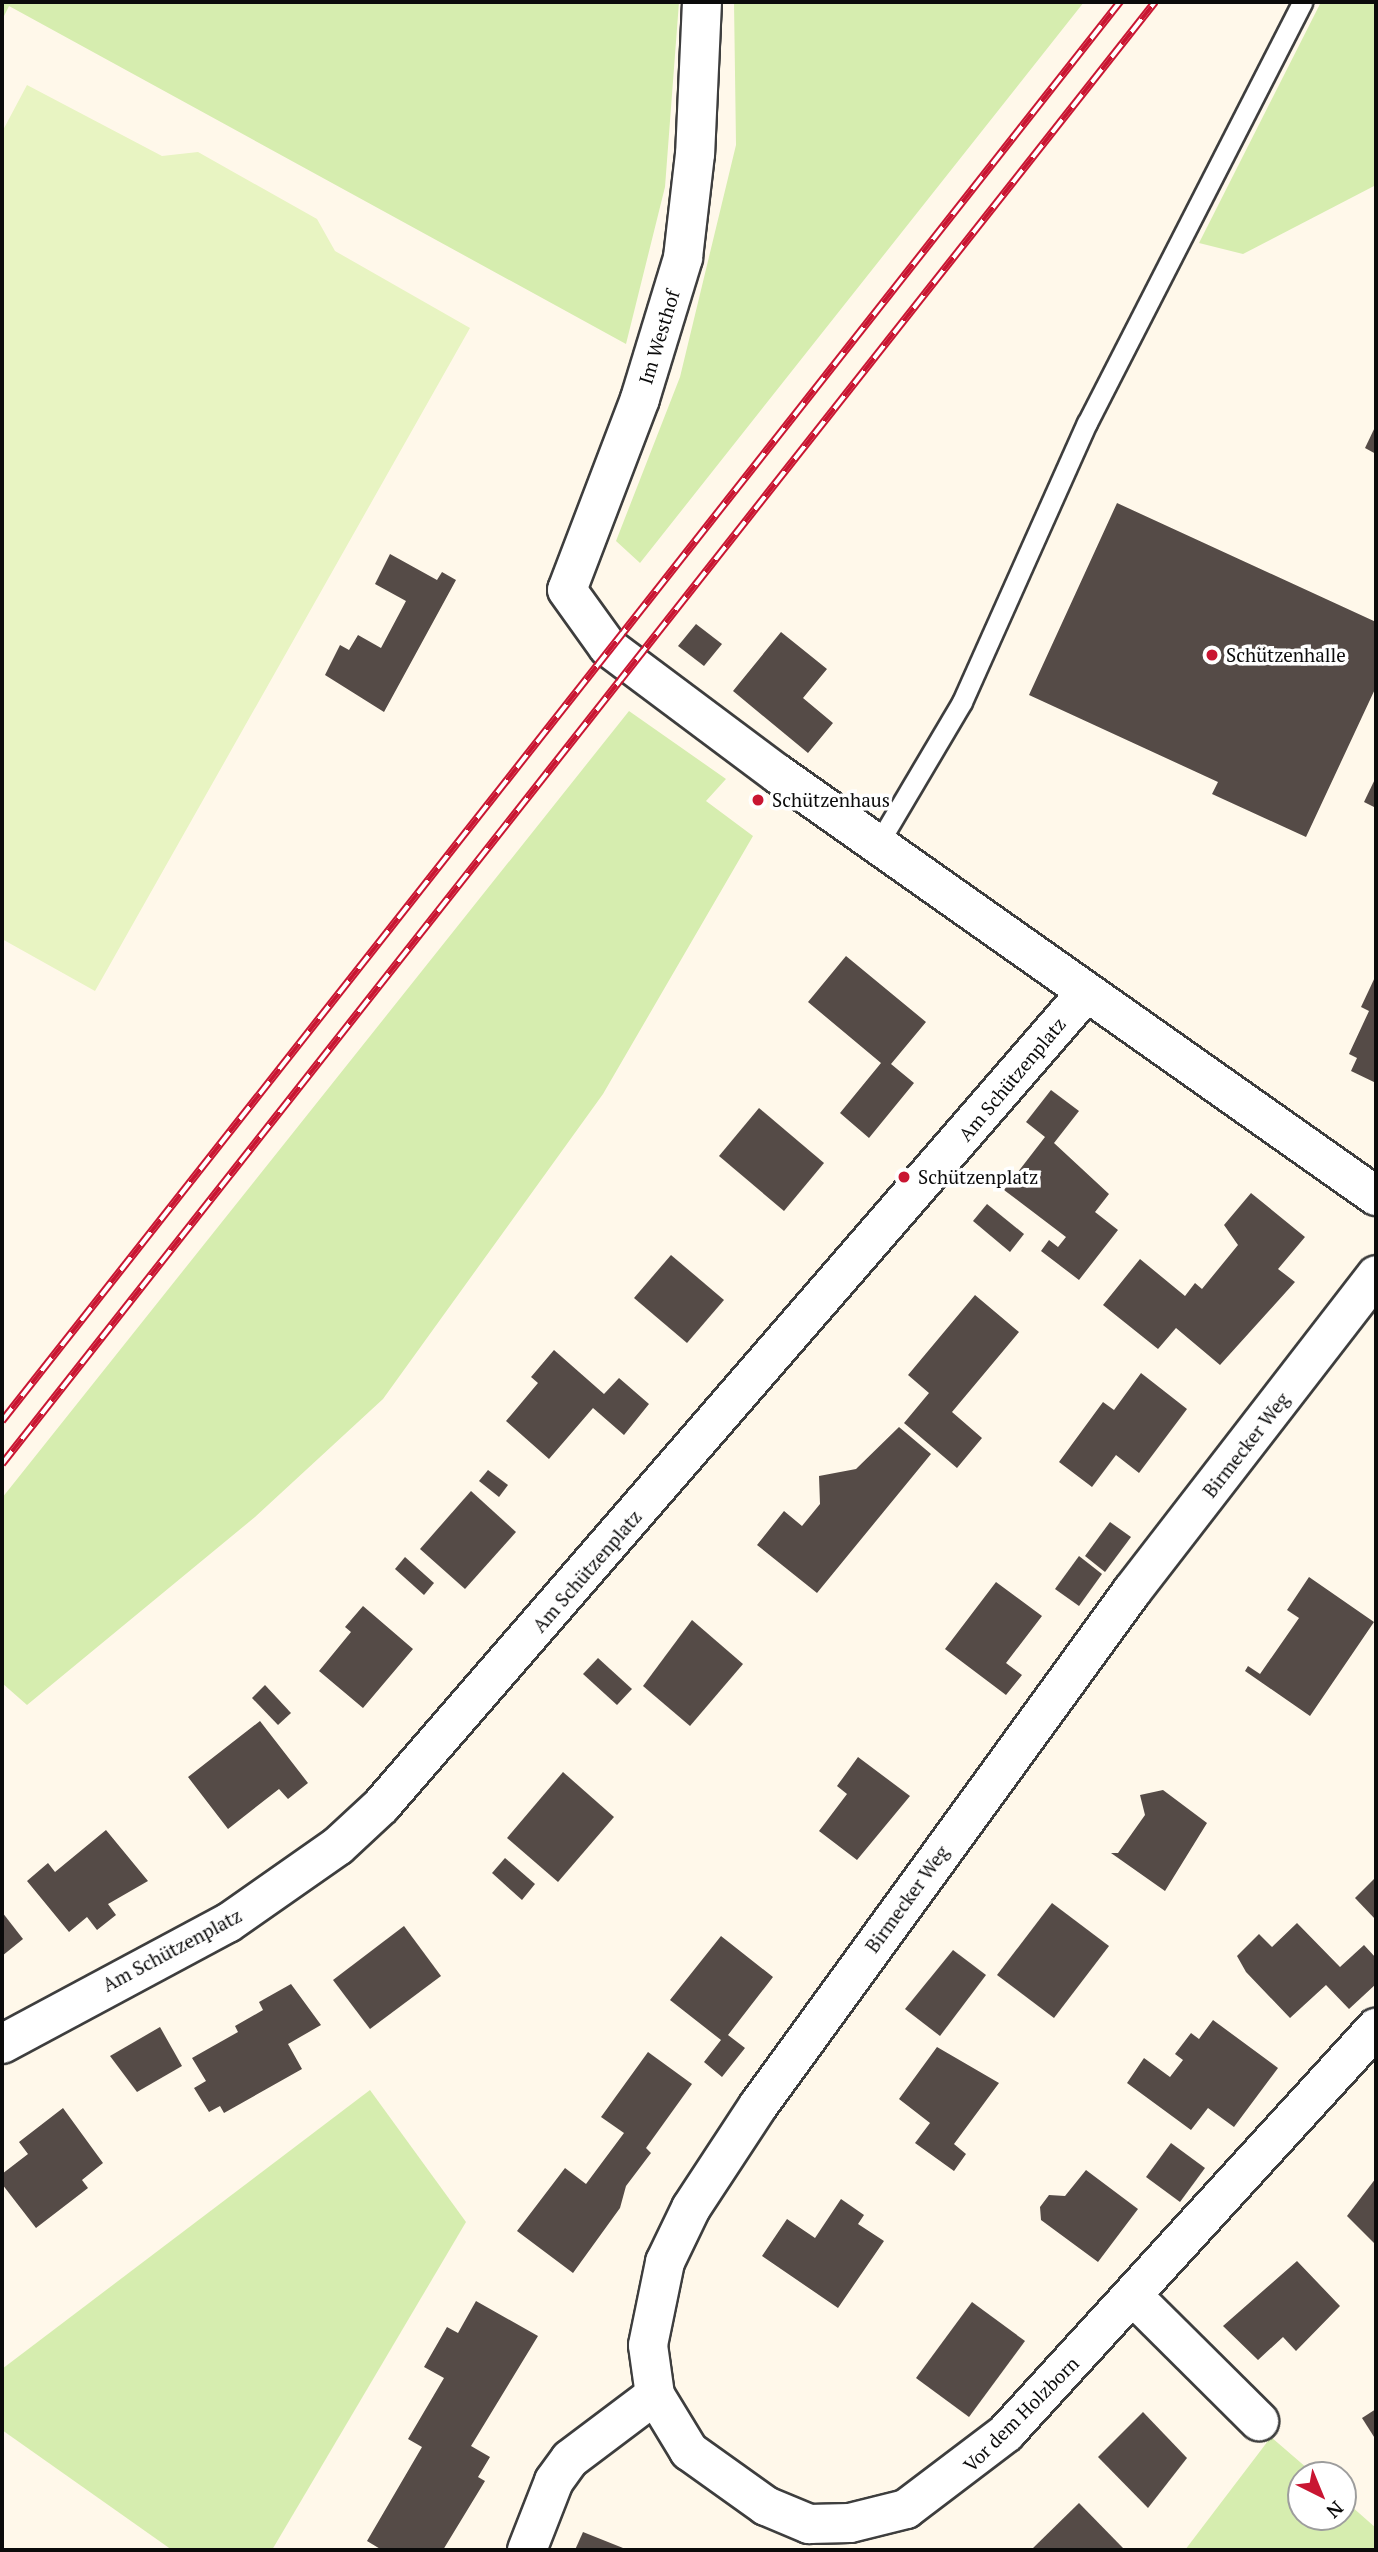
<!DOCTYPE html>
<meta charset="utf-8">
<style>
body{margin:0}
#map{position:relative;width:1378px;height:2552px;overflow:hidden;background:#fff8ea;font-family:"PT Serif",serif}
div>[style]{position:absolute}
.green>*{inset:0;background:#d6edaf}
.pitch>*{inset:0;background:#e8f4c2}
.building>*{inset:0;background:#554b47}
.roads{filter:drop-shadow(2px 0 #3e3e3e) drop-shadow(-2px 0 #3e3e3e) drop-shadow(0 2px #3e3e3e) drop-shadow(0 -2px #3e3e3e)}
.lane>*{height:19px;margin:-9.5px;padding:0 9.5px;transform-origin:9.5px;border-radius:9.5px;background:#fff}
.street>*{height:38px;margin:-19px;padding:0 19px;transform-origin:19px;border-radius:19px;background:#fff}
.rail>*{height:8px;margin-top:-4px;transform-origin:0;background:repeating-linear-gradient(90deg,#fff 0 16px,#c91632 0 32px);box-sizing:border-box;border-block:2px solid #c91632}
.dots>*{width:19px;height:19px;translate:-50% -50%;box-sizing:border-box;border:4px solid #fff;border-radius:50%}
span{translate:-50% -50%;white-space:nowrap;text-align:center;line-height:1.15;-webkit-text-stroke:7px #fff;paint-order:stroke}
.street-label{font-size:19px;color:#0b0b0b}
.poi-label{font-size:19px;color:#0b0b0b}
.left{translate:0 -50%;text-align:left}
.frame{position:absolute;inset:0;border:4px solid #0b0b0b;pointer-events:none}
.north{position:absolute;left:1287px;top:2461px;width:70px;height:70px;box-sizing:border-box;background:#fff;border:2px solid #9d9d9d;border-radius:50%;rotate:137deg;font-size:19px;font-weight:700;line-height:28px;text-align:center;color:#0b0b0b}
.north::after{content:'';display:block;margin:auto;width:24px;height:32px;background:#c91632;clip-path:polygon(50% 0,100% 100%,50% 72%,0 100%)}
</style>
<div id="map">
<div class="green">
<div style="clip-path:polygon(2px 2px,679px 2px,665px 187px,626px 344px,9px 6px,2px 20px)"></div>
<div style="clip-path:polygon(734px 2px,1084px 2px,640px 563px,616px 541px,680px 377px,736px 145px)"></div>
<div style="clip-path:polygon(1321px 2px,1376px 2px,1376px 185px,1243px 254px,1199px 243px)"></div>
<div style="clip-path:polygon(629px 711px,726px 779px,706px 801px,753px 836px,603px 1094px,383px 1399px,255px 1517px,27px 1705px,2px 1683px,2px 1498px)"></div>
<div style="clip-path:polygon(370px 2090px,466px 2222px,272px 2550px,172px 2550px,2px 2430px,2px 2369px)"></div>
<div style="clip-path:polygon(1271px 2437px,1315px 2475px,1301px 2475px,1301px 2517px,1343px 2517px,1343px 2499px,1376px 2528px,1376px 2550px,1185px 2550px)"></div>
</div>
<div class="pitch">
<div style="clip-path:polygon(27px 85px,162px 156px,198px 152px,317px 219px,335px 251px,470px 328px,95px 991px,2px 939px,2px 132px)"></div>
</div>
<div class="building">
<div style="clip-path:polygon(1376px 425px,1376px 454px,1365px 448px)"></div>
<div style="clip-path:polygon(1117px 503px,1376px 622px,1376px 687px,1306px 837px,1212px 794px,1218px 782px,1029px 695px)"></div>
<div style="clip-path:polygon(390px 554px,437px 580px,442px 572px,456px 580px,384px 712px,325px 675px,340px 645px,349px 650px,358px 635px,381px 648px,406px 601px,375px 584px)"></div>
<div style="clip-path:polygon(696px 624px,722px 644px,704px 666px,678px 646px)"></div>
<div style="clip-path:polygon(781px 632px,827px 669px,803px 698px,833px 723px,808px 753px,733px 691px)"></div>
<div style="clip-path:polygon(1376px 777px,1376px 808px,1364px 802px)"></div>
<div style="clip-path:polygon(846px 956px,926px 1022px,891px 1064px,914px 1083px,869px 1138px,840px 1113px,881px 1063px,808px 1002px)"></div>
<div style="clip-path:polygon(1376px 975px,1376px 1083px,1351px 1071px,1357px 1058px,1349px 1054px,1369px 1011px,1361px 1007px)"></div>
<div style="clip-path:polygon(1051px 1090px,1079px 1111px,1054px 1143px,1109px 1194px,1095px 1212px,1118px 1230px,1079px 1280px,1041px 1251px,1049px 1240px,1058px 1247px,1066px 1237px,1004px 1190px,1045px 1137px,1026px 1122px)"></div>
<div style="clip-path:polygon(759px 1108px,824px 1163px,784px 1211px,719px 1156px)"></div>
<div style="clip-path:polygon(1251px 1193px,1305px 1237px,1278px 1269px,1295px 1282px,1220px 1365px,1176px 1328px,1158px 1349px,1103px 1305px,1140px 1259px,1185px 1296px,1195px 1283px,1202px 1289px,1238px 1245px,1224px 1225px)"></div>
<div style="clip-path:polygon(987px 1204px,1024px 1234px,1010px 1252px,973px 1221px)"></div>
<div style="clip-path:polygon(671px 1255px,724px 1300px,687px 1343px,634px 1298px)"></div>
<div style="clip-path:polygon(975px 1295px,1019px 1332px,952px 1412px,982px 1438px,957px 1468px,904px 1423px,929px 1393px,908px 1375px)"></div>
<div style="clip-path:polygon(554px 1350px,604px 1394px,619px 1378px,649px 1404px,624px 1435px,593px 1408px,549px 1459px,506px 1421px,538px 1383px,531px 1377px)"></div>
<div style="clip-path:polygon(1141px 1373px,1187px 1409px,1139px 1473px,1116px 1455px,1092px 1487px,1059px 1462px,1103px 1402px,1114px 1410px)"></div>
<div style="clip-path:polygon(899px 1427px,931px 1454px,817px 1593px,757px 1545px,784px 1511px,802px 1526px,820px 1504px,819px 1476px,856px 1469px)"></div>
<div style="clip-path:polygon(488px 1470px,508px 1485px,499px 1497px,479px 1481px)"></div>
<div style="clip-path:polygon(471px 1491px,516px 1532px,465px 1589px,420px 1549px)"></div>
<div style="clip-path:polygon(1110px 1522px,1131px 1537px,1105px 1572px,1085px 1556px)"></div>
<div style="clip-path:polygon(1079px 1556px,1102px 1574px,1079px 1606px,1055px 1589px)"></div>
<div style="clip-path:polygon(405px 1557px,434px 1583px,424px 1595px,395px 1569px)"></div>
<div style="clip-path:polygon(1309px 1577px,1374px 1622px,1310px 1716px,1245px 1671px,1248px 1666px,1260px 1674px,1299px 1618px,1287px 1610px)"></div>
<div style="clip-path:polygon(996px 1582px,1042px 1616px,1006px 1663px,1022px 1675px,1006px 1695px,945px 1649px)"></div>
<div style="clip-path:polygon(363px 1606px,413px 1649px,363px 1708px,319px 1671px,351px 1632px,345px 1627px)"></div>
<div style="clip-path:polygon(692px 1620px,743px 1664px,690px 1726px,643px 1686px)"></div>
<div style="clip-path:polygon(598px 1658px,632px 1689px,617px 1705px,583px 1674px)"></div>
<div style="clip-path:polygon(265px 1685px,291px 1713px,278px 1725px,252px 1698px)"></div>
<div style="clip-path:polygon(260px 1721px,308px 1783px,288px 1799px,279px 1789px,228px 1829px,188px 1777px)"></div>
<div style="clip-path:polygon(858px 1757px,910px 1796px,857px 1860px,819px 1831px,847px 1794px,837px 1786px)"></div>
<div style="clip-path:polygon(563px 1772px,614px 1817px,558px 1882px,507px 1838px)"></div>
<div style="clip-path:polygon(1163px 1790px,1207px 1823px,1165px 1891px,1111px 1853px,1118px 1853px,1145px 1815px,1140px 1795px)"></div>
<div style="clip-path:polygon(106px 1830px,148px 1881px,108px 1904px,116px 1915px,97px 1930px,87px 1917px,69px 1932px,27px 1881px,48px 1863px,55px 1872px)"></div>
<div style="clip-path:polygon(505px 1858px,535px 1884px,522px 1900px,492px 1873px)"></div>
<div style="clip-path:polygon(1376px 1877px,1376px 1920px,1355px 1898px)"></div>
<div style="clip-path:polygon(1052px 1903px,1109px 1946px,1054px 2018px,997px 1975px)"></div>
<div style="clip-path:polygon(2px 1912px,23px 1939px,2px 1956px)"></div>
<div style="clip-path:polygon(1297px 1923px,1340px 1967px,1364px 1945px,1376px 1958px,1376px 1984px,1349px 2009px,1326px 1985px,1290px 2018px,1246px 1972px,1237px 1956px,1259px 1934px,1272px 1947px)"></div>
<div style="clip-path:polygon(404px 1926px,441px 1976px,370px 2029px,333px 1980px)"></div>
<div style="clip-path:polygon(721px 1936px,773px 1977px,728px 2035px,745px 2048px,722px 2077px,704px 2062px,721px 2040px,670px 2000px)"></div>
<div style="clip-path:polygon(953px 1950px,986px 1975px,940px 2036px,905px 2009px)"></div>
<div style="clip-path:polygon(291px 1984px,321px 2025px,288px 2044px,302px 2069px,224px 2113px,220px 2106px,209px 2112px,194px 2088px,206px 2081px,192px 2058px,238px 2032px,235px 2026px,263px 2010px,259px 2002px)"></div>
<div style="clip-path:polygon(1213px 2020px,1278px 2068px,1234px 2127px,1208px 2108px,1191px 2130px,1127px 2083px,1144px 2058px,1170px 2077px,1183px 2060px,1175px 2054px,1191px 2033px,1199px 2039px)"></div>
<div style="clip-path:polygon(160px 2027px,182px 2066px,137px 2092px,110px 2056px)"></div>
<div style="clip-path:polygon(937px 2047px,999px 2083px,954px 2144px,966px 2154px,954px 2171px,915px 2143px,930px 2123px,899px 2099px)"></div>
<div style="clip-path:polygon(648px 2052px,692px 2084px,646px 2148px,651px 2153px,626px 2186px,620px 2208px,573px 2273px,517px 2231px,565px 2168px,586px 2184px,624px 2133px,601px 2117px)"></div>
<div style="clip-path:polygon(63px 2108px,103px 2163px,82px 2180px,88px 2188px,36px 2228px,2px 2184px,2px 2174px,28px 2154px,19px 2142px)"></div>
<div style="clip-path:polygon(1171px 2143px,1205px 2168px,1180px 2202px,1146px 2177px)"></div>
<div style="clip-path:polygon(1086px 2170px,1138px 2209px,1098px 2262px,1041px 2220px,1040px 2207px,1049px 2195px,1065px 2196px)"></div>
<div style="clip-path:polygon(1376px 2178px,1376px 2245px,1347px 2216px)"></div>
<div style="clip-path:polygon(841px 2199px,864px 2215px,858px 2224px,884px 2241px,838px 2308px,762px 2256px,787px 2219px,815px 2238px)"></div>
<div style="clip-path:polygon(1297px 2261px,1340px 2306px,1296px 2351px,1283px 2337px,1258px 2360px,1223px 2326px)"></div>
<div style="clip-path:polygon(476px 2301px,538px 2336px,471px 2446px,490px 2457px,478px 2477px,485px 2481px,443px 2550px,382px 2550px,367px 2541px,422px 2447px,408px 2439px,444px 2378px,424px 2367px,447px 2327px,458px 2333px)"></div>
<div style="clip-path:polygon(972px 2302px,1025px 2341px,969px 2417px,916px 2378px)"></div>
<div style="clip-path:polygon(1376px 2409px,1376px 2440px,1362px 2418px)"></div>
<div style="clip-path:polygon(1143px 2412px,1187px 2458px,1148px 2508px,1098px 2457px)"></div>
<div style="clip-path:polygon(1079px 2503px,1123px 2548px,1031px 2550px)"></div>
<div style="clip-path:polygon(583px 2532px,628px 2550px,575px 2550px)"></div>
</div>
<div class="roads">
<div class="lane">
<div style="left:878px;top:844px;width:165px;rotate:-59.4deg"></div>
<div style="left:962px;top:702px;width:306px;rotate:-65.9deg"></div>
<div style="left:1087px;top:423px;width:473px;rotate:-62.9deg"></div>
</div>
<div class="street">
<div style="left:702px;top:2px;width:152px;rotate:92.6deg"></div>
<div style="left:695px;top:154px;width:105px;rotate:96.6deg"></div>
<div style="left:683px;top:258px;width:147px;rotate:107deg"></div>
<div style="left:640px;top:399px;width:204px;rotate:110.9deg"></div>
<div style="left:567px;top:590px;width:70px;rotate:54.3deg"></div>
<div style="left:608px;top:647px;width:212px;rotate:36.8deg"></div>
<div style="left:778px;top:774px;width:732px;rotate:35.21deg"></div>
<div style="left:2px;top:2044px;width:256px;rotate:-28.2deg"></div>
<div style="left:228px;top:1923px;width:134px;rotate:-35deg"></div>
<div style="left:338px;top:1846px;width:59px;rotate:-42.9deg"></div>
<div style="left:381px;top:1806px;width:1073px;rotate:-49.08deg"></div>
<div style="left:1135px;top:2298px;width:175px;rotate:44.8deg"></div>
<div style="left:655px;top:2395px;width:66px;rotate:58.7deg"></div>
<div style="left:689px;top:2451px;width:95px;rotate:35.5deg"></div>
<div style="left:766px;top:2506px;width:47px;rotate:22.7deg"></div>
<div style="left:809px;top:2524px;width:41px;rotate:-1.4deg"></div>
<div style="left:850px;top:2523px;width:58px;rotate:-14deg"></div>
<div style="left:906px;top:2509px;width:126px;rotate:-37.2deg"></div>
<div style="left:1006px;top:2433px;width:549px;rotate:-47.59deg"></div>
<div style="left:527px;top:2550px;width:74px;rotate:-68.6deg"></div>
<div style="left:554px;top:2481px;width:27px;rotate:-54deg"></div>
<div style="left:570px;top:2459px;width:106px;rotate:-37deg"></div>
<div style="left:655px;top:2395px;width:50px;rotate:-98deg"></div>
<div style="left:648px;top:2345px;width:85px;rotate:-78.4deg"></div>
<div style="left:665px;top:2262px;width:60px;rotate:-64.3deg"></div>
<div style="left:691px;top:2208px;width:122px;rotate:-56.7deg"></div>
<div style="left:758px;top:2106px;width:636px;rotate:-54.01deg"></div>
<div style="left:1132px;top:1591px;width:399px;rotate:-52.3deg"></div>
</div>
</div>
<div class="rail">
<div style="left:2px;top:1421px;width:1807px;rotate:-51.77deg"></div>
<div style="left:2px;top:1464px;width:1862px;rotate:-51.74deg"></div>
</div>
<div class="dots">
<div style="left:1212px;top:655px;background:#c91632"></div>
<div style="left:758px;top:800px;background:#c91632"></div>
<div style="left:904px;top:1177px;background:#c91632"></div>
</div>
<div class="street-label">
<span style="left:659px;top:337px;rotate:-73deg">Im Westhof</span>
<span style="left:1012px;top:1079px;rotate:-50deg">Am Schützenplatz</span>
<span style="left:1246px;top:1445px;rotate:-52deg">Birmecker Weg</span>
<span style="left:587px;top:1571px;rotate:-49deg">Am Schützenplatz</span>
<span style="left:907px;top:1899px;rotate:-54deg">Birmecker Weg</span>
<span style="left:172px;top:1950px;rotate:-28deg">Am Schützenplatz</span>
<span style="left:1021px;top:2414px;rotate:-45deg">Vor dem Holzborn</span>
</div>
<div class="poi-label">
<span class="left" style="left:1226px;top:655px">Schützenhalle</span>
<span class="left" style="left:772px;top:800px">Schützenhaus</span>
<span class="left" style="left:918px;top:1177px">Schützenplatz</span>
</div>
<div class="frame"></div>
<div class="north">N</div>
</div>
